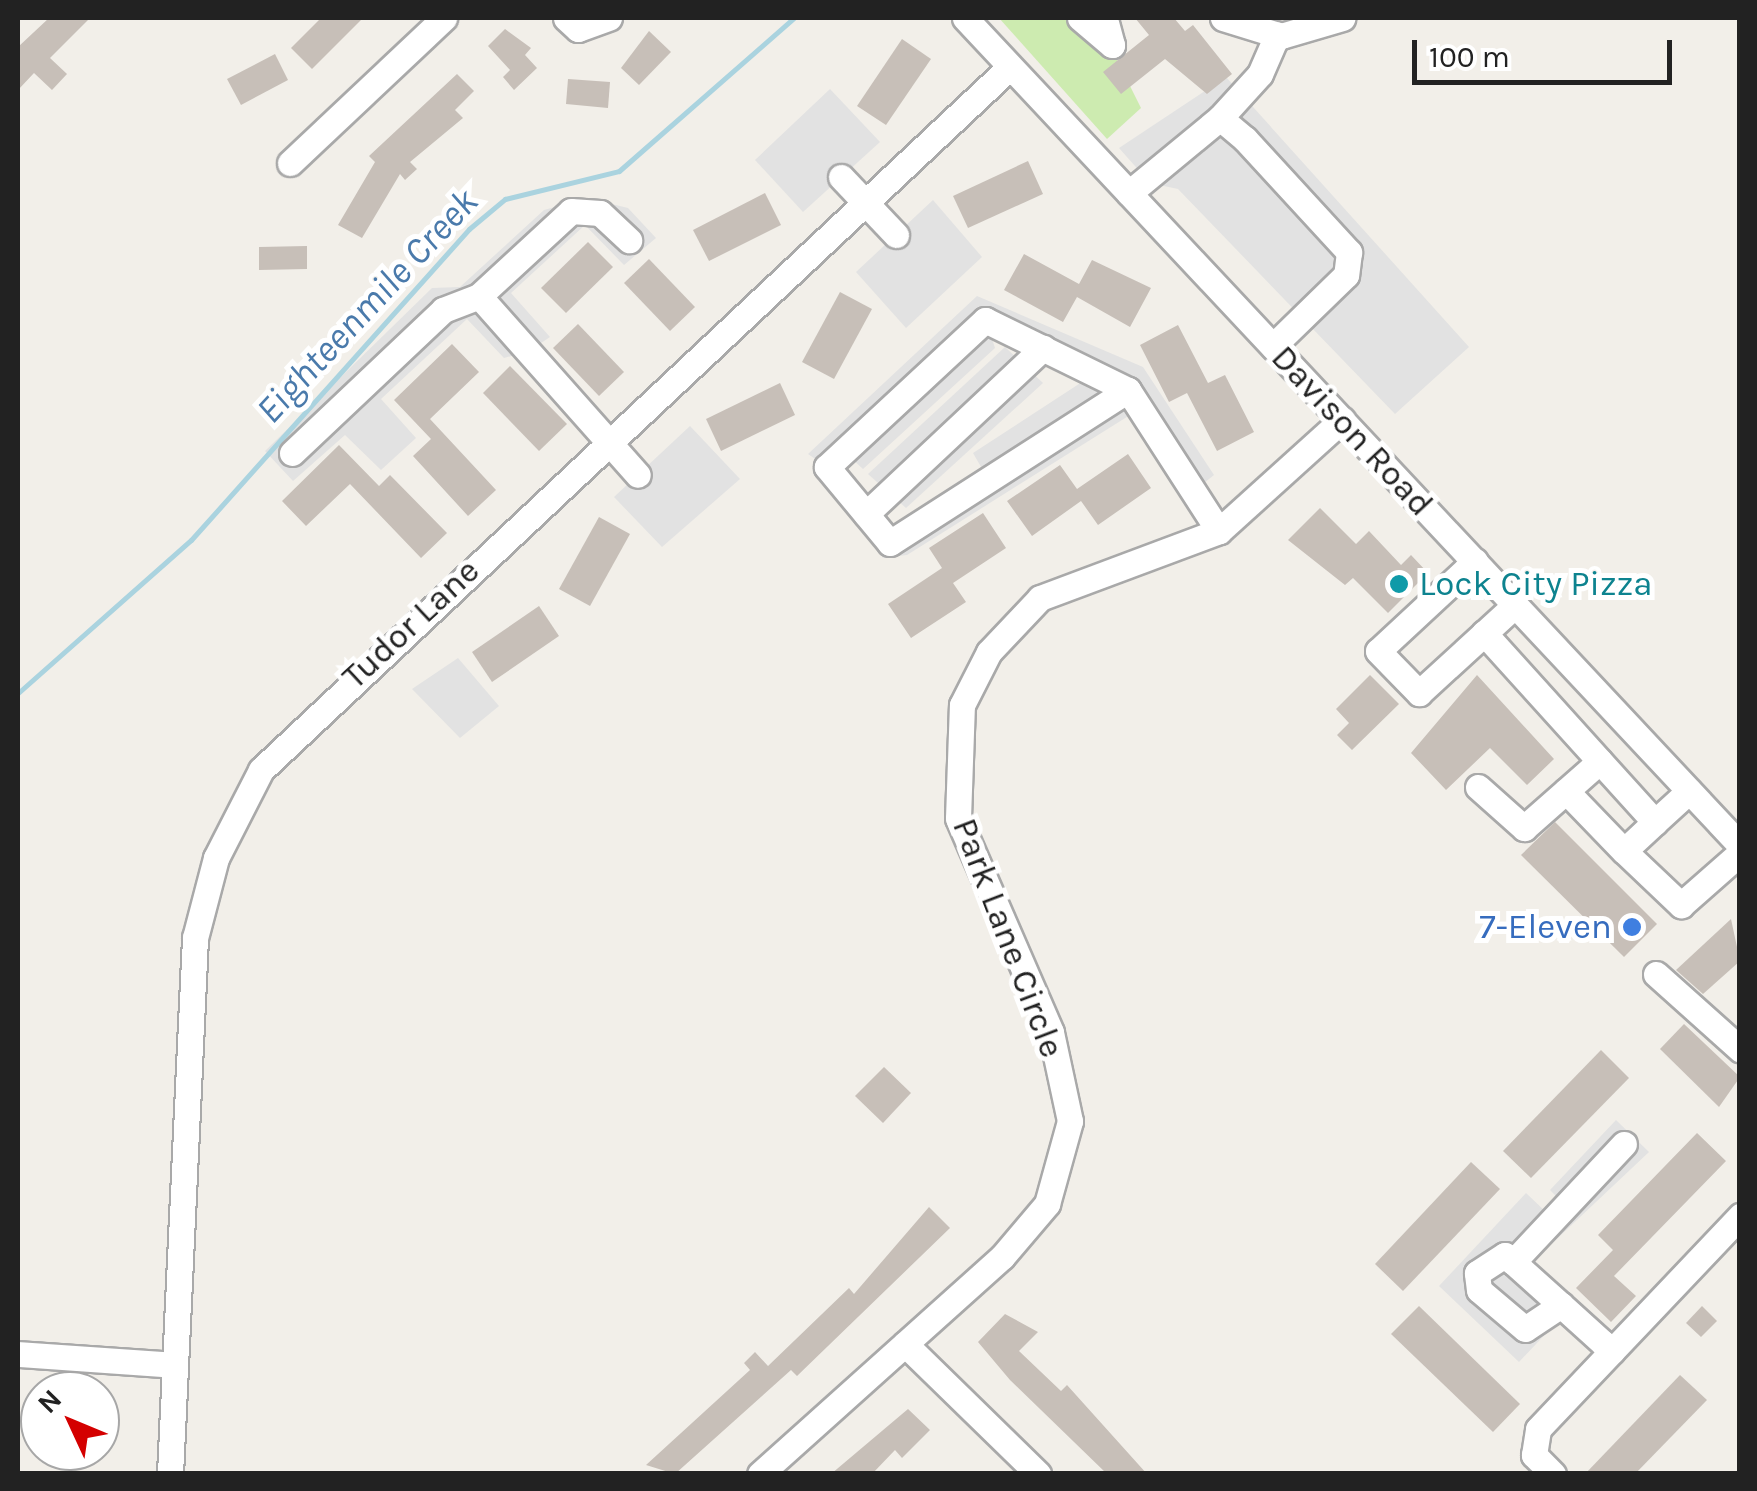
<!DOCTYPE html>
<style>
body{margin:0}
#map{position:relative;width:1757px;height:1491px;overflow:hidden;background:#f2efe9;font-family:Karla,sans-serif}
div>[style]{position:absolute}
.grass>*{inset:0;background:#cdebb0}
.parking>*{inset:0;background:#e2e2e2}
.stream>*{height:5px;margin:-2.5px;padding:0 2.5px;transform-origin:2.5px;border-radius:2.5px;background:#aad3df}
.building>*{inset:0;background:#c7bfb8}
.roads{filter:drop-shadow(2px 0 #a9a9a9) drop-shadow(-2px 0 #a9a9a9) drop-shadow(0 2px #a9a9a9) drop-shadow(0 -2px #a9a9a9)}
.minor>*{height:25px;margin:-12.5px;padding:0 12.5px;transform-origin:12.5px;border-radius:12.5px;background:#fff}
.dots>*{width:28px;height:28px;translate:-50% -50%;box-sizing:border-box;border:5px solid #fff;border-radius:50%}
span{translate:-50% -50%;white-space:nowrap;text-align:center;line-height:1.15;-webkit-text-stroke:10px #fff;paint-order:stroke}
.street-label{font-size:35px;color:#222}
.culture-label{font-size:35px;color:#0d838f}
.left{translate:0 -50%;text-align:left}
.shop-label{font-size:35px;color:#366cbe}
.right{translate:-100% -50%;text-align:right}
.water-label{font-size:38px;color:#4a7aab;font-style:italic}
.frame{position:absolute;inset:0;border:20px solid #222;pointer-events:none}
.north{position:absolute;left:20px;top:1371px;width:100px;height:100px;box-sizing:border-box;background:#fff;border:2px solid #a7a7a7;border-radius:50%;rotate:314deg;font-size:28px;font-weight:700;line-height:40px;text-align:center;color:#222}
.north::after{content:'';display:block;margin:auto;width:35px;height:45px;background:#d40000;clip-path:polygon(50% 0,100% 100%,50% 72%,0 100%)}
.scale{position:absolute;left:1412px;top:40px;width:260px;height:45px;box-sizing:border-box;border:5px solid #222;border-top:0;padding-left:12px;font-size:30px;line-height:35px;white-space:nowrap;color:#222;-webkit-text-stroke:8px #fff;paint-order:stroke}
</style>
<div id="map">
<div class="grass">
<div style="clip-path:polygon(999px 18px,1096px 18px,1141px 108px,1107px 139px)"></div>
</div>
<div class="parking">
<div style="clip-path:polygon(1226px 77px,1469px 347px,1395px 414px,1178px 189px,1150px 183px,1119px 148px)"></div>
<div style="clip-path:polygon(830px 89px,880px 142px,803px 212px,755px 160px)"></div>
<div style="clip-path:polygon(587px 198px,628px 208px,656px 238px,624px 265px,585px 225px,511px 293px,550px 337px,529px 351px,504px 358px,467px 319px,381px 399px,416px 438px,381px 470px,345px 435px,293px 481px,265px 451px,432px 288px,460px 287px,544px 210px)"></div>
<div style="clip-path:polygon(933px 200px,982px 257px,906px 328px,856px 272px)"></div>
<div style="clip-path:polygon(977px 296px,1143px 367px,1214px 475px,1194px 491px,1128px 390px,986px 320px,995px 348px,863px 469px,851px 458px,827px 467px,808px 454px)"></div>
<div style="clip-path:polygon(1005px 347px,1043px 383px,906px 508px,868px 474px)"></div>
<div style="clip-path:polygon(1085px 380px,1130px 415px,907px 555px,882px 558px,988px 479px,973px 453px)"></div>
<div style="clip-path:polygon(690px 426px,740px 479px,662px 547px,614px 497px)"></div>
<div style="clip-path:polygon(458px 658px,499px 706px,460px 738px,412px 689px)"></div>
<div style="clip-path:polygon(1616px 1120px,1649px 1152px,1526px 1268px,1569px 1309px,1519px 1362px,1439px 1286px,1526px 1193px,1547px 1213px,1560px 1200px,1550px 1190px)"></div>
</div>
<div class="stream">
<div style="left:18px;top:693px;width:231px;rotate:-41.5deg"></div>
<div style="left:191px;top:540px;width:417px;rotate:-48.2deg"></div>
<div style="left:469px;top:229px;width:47px;rotate:-39.8deg"></div>
<div style="left:505px;top:199px;width:117px;rotate:-13.8deg"></div>
<div style="left:619px;top:171px;width:232px;rotate:-41.2deg"></div>
</div>
<div class="building">
<div style="clip-path:polygon(49px 18px,90px 18px,50px 58px,67px 74px,52px 90px,34px 73px,18px 90px,18px 47px)"></div>
<div style="clip-path:polygon(321px 18px,363px 18px,312px 69px,291px 48px)"></div>
<div style="clip-path:polygon(1135px 18px,1174px 18px,1185px 31px,1193px 25px,1232px 74px,1207px 94px,1165px 59px,1121px 94px,1103px 72px,1149px 35px)"></div>
<div style="clip-path:polygon(505px 29px,531px 48px,525px 55px,537px 68px,514px 90px,503px 77px,510px 70px,488px 46px)"></div>
<div style="clip-path:polygon(649px 31px,671px 52px,639px 85px,621px 68px)"></div>
<div style="clip-path:polygon(902px 39px,931px 59px,886px 125px,857px 106px)"></div>
<div style="clip-path:polygon(275px 54px,288px 80px,241px 105px,227px 79px)"></div>
<div style="clip-path:polygon(457px 74px,474px 91px,455px 110px,463px 118px,410px 162px,417px 169px,405px 180px,400px 174px,362px 238px,338px 225px,375px 162px,369px 156px)"></div>
<div style="clip-path:polygon(568px 79px,610px 82px,608px 108px,566px 104px)"></div>
<div style="clip-path:polygon(1028px 161px,1043px 194px,968px 228px,953px 196px)"></div>
<div style="clip-path:polygon(765px 193px,781px 225px,709px 261px,693px 230px)"></div>
<div style="clip-path:polygon(588px 242px,613px 267px,566px 313px,541px 288px)"></div>
<div style="clip-path:polygon(307px 246px,307px 269px,259px 270px,259px 247px)"></div>
<div style="clip-path:polygon(1024px 254px,1079px 284px,1092px 260px,1151px 288px,1130px 327px,1077px 297px,1063px 322px,1004px 290px)"></div>
<div style="clip-path:polygon(649px 259px,695px 307px,670px 331px,624px 283px)"></div>
<div style="clip-path:polygon(840px 292px,872px 309px,834px 379px,802px 362px)"></div>
<div style="clip-path:polygon(578px 324px,624px 372px,599px 396px,553px 348px)"></div>
<div style="clip-path:polygon(1178px 325px,1208px 383px,1225px 375px,1254px 432px,1217px 451px,1187px 393px,1169px 402px,1140px 345px)"></div>
<div style="clip-path:polygon(452px 344px,479px 372px,430px 419px,496px 490px,468px 516px,413px 456px,431px 439px,394px 400px)"></div>
<div style="clip-path:polygon(510px 366px,567px 424px,539px 451px,483px 393px)"></div>
<div style="clip-path:polygon(780px 383px,795px 415px,721px 451px,706px 419px)"></div>
<div style="clip-path:polygon(339px 445px,379px 486px,390px 475px,447px 533px,421px 558px,350px 484px,306px 526px,282px 501px)"></div>
<div style="clip-path:polygon(1128px 454px,1151px 488px,1098px 525px,1081px 501px,1032px 536px,1007px 501px,1060px 465px,1077px 489px)"></div>
<div style="clip-path:polygon(1320px 508px,1356px 544px,1369px 531px,1401px 565px,1411px 555px,1428px 573px,1388px 613px,1353px 578px,1345px 585px,1288px 540px)"></div>
<div style="clip-path:polygon(983px 513px,1006px 548px,953px 583px,966px 602px,911px 638px,888px 604px,942px 568px,929px 548px)"></div>
<div style="clip-path:polygon(599px 517px,630px 534px,590px 606px,559px 589px)"></div>
<div style="clip-path:polygon(539px 606px,559px 636px,492px 682px,472px 652px)"></div>
<div style="clip-path:polygon(1370px 675px,1399px 704px,1352px 750px,1337px 735px,1349px 723px,1336px 709px)"></div>
<div style="clip-path:polygon(1477px 675px,1554px 759px,1527px 785px,1490px 748px,1446px 790px,1411px 753px)"></div>
<div style="clip-path:polygon(1555px 822px,1657px 924px,1624px 957px,1521px 855px)"></div>
<div style="clip-path:polygon(1731px 919px,1740px 961px,1703px 994px,1676px 970px)"></div>
<div style="clip-path:polygon(1684px 1024px,1740px 1077px,1719px 1107px,1660px 1049px)"></div>
<div style="clip-path:polygon(1601px 1050px,1629px 1078px,1531px 1178px,1503px 1151px)"></div>
<div style="clip-path:polygon(884px 1067px,911px 1093px,883px 1123px,855px 1096px)"></div>
<div style="clip-path:polygon(1697px 1133px,1726px 1161px,1614px 1276px,1636px 1296px,1611px 1322px,1576px 1288px,1613px 1250px,1598px 1235px)"></div>
<div style="clip-path:polygon(1471px 1162px,1500px 1189px,1403px 1291px,1375px 1264px)"></div>
<div style="clip-path:polygon(929px 1207px,950px 1228px,797px 1376px,791px 1370px,675px 1474px,646px 1465px,750px 1370px,744px 1363px,755px 1352px,768px 1366px,849px 1288px,854px 1294px)"></div>
<div style="clip-path:polygon(1419px 1306px,1520px 1404px,1493px 1432px,1391px 1334px)"></div>
<div style="clip-path:polygon(1702px 1306px,1717px 1321px,1701px 1337px,1686px 1323px)"></div>
<div style="clip-path:polygon(1005px 1314px,1038px 1332px,1019px 1351px,1061px 1391px,1067px 1385px,1147px 1474px,1107px 1474px,1010px 1380px,978px 1342px)"></div>
<div style="clip-path:polygon(1680px 1375px,1707px 1400px,1635px 1474px,1585px 1474px)"></div>
<div style="clip-path:polygon(908px 1409px,930px 1430px,902px 1458px,895px 1450px,872px 1474px,831px 1474px)"></div>
</div>
<div class="roads">
<div class="minor">
<div style="left:566px;top:18px;width:16px;rotate:43deg"></div>
<div style="left:578px;top:29px;width:33px;rotate:-20deg"></div>
<div style="left:965px;top:18px;width:1133px;rotate:46.86deg"></div>
<div style="left:1080px;top:18px;width:42px;rotate:40.2deg"></div>
<div style="left:1112px;top:45px;width:28px;rotate:-105deg"></div>
<div style="left:1223px;top:18px;width:61px;rotate:17.2deg"></div>
<div style="left:1281px;top:36px;width:64px;rotate:-16.4deg"></div>
<div style="left:1220px;top:118px;width:59px;rotate:-47.7deg"></div>
<div style="left:1260px;top:74px;width:43px;rotate:-66.4deg"></div>
<div style="left:290px;top:163px;width:212px;rotate:-43.3deg"></div>
<div style="left:841px;top:177px;width:80px;rotate:46.5deg"></div>
<div style="left:1129px;top:193px;width:118px;rotate:-39.5deg"></div>
<div style="left:1220px;top:118px;width:33px;rotate:40deg"></div>
<div style="left:1245px;top:139px;width:154px;rotate:47.4deg"></div>
<div style="left:1349px;top:252px;width:23px;rotate:97deg"></div>
<div style="left:1346px;top:275px;width:102px;rotate:135.8deg"></div>
<div style="left:479px;top:296px;width:125px;rotate:-42.7deg"></div>
<div style="left:571px;top:211px;width:29px;rotate:4deg"></div>
<div style="left:600px;top:213px;width:40px;rotate:43deg"></div>
<div style="left:1128px;top:390px;width:283px;rotate:147.3deg"></div>
<div style="left:890px;top:543px;width:99px;rotate:-129.7deg"></div>
<div style="left:827px;top:467px;width:216px;rotate:-42.9deg"></div>
<div style="left:985px;top:320px;width:159px;rotate:26.1deg"></div>
<div style="left:1128px;top:390px;width:168px;rotate:57.2deg"></div>
<div style="left:292px;top:453px;width:208px;rotate:-43.4deg"></div>
<div style="left:443px;top:310px;width:39px;rotate:-21deg"></div>
<div style="left:479px;top:296px;width:239px;rotate:48.4deg"></div>
<div style="left:866px;top:514px;width:243px;rotate:-43.2deg"></div>
<div style="left:1475px;top:561px;width:132px;rotate:137.1deg"></div>
<div style="left:1378px;top:651px;width:59px;rotate:45.7deg"></div>
<div style="left:1419px;top:693px;width:130px;rotate:-42.5deg"></div>
<div style="left:1484px;top:633px;width:255px;rotate:47.9deg"></div>
<div style="left:1655px;top:822px;width:46px;rotate:-42.4deg"></div>
<div style="left:1478px;top:787px;width:62px;rotate:41.7deg"></div>
<div style="left:1524px;top:828px;width:101px;rotate:-41.4deg"></div>
<div style="left:1566px;top:791px;width:83px;rotate:46deg"></div>
<div style="left:1655px;top:822px;width:42px;rotate:136.9deg"></div>
<div style="left:1624px;top:851px;width:79px;rotate:43.5deg"></div>
<div style="left:1681px;top:905px;width:79px;rotate:-41.4deg"></div>
<div style="left:1656px;top:974px;width:113px;rotate:41.8deg"></div>
<div style="left:1513px;top:1262px;width:162px;rotate:-46.8deg"></div>
<div style="left:1561px;top:1305px;width:43px;rotate:146.3deg"></div>
<div style="left:1525px;top:1329px;width:60px;rotate:-139.7deg"></div>
<div style="left:1479px;top:1290px;width:17px;rotate:-97deg"></div>
<div style="left:1477px;top:1273px;width:33px;rotate:-33deg"></div>
<div style="left:1505px;top:1255px;width:11px;rotate:41deg"></div>
<div style="left:1513px;top:1262px;width:64px;rotate:41.9deg"></div>
<div style="left:1561px;top:1305px;width:57px;rotate:42.1deg"></div>
<div style="left:1603px;top:1343px;width:12px;rotate:42deg"></div>
<div style="left:905px;top:1344px;width:186px;rotate:44.3deg"></div>
<div style="left:18px;top:1354px;width:157px;rotate:4deg"></div>
<div style="left:170px;top:1474px;width:537px;rotate:-87.33deg"></div>
<div style="left:195px;top:938px;width:83px;rotate:-75.3deg"></div>
<div style="left:216px;top:858px;width:99px;rotate:-62.9deg"></div>
<div style="left:261px;top:770px;width:1027px;rotate:-43.19deg"></div>
<div style="left:760px;top:1474px;width:325px;rotate:-41.9deg"></div>
<div style="left:1002px;top:1257px;width:70px;rotate:-49.7deg"></div>
<div style="left:1047px;top:1204px;width:86px;rotate:-74.5deg"></div>
<div style="left:1070px;top:1121px;width:91px;rotate:-102.1deg"></div>
<div style="left:1051px;top:1032px;width:233px;rotate:-113.5deg"></div>
<div style="left:958px;top:818px;width:113px;rotate:-88deg"></div>
<div style="left:962px;top:705px;width:59px;rotate:-63deg"></div>
<div style="left:989px;top:652px;width:74px;rotate:-46.6deg"></div>
<div style="left:1040px;top:598px;width:191px;rotate:-20.5deg"></div>
<div style="left:1219px;top:531px;width:166px;rotate:-42.1deg"></div>
<div style="left:1553px;top:1474px;width:27px;rotate:-135deg"></div>
<div style="left:1534px;top:1455px;width:26px;rotate:-81deg"></div>
<div style="left:1538px;top:1429px;width:294px;rotate:-46.5deg"></div>
</div>
</div>
<div class="dots">
<div style="left:1399px;top:584px;background:#0f9aa8"></div>
<div style="left:1632px;top:927px;background:#3f7fe0"></div>
</div>
<div class="street-label">
<span style="left:1352px;top:431px;rotate:47deg">Davison Road</span>
<span style="left:411px;top:624px;rotate:-43deg">Tudor Lane</span>
<span style="left:1008px;top:938px;rotate:69deg">Park Lane Circle</span>
</div>
<div class="culture-label">
<span class="left" style="left:1419px;top:584px">Lock City Pizza</span>
</div>
<div class="shop-label">
<span class="right" style="left:1612px;top:927px">7-Eleven</span>
</div>
<div class="water-label">
<span style="left:367px;top:306px;rotate:-47deg">Eighteenmile Creek</span>
</div>
<div class="frame"></div>
<div class="north">N</div>
<div class="scale">100 m</div>
</div>
